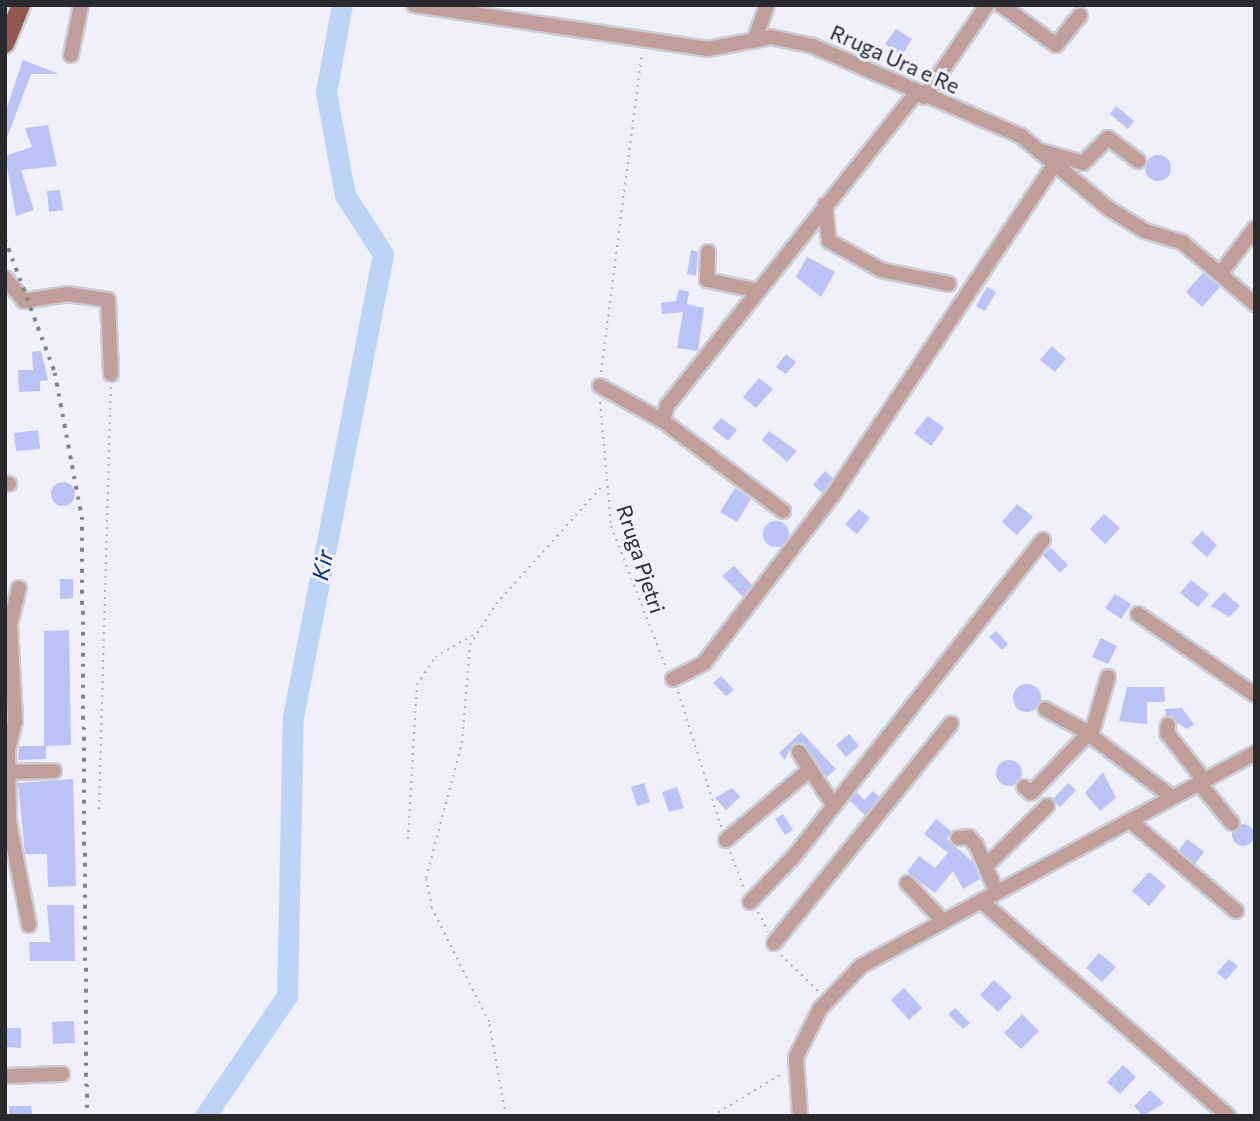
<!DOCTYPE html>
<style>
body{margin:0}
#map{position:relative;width:1260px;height:1121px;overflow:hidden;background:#eff0fa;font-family:Commissioner,sans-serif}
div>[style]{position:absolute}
.river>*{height:21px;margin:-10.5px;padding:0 10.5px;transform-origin:10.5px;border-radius:10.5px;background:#bdd4f6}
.building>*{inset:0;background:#bbc2f5}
.round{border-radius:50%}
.path>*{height:2px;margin-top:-1px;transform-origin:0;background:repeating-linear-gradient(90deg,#afb0b8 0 2px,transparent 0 7px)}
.roads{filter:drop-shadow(2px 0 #ccccd5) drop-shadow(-2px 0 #ccccd5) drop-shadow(0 2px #ccccd5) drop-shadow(0 -2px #ccccd5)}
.minor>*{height:14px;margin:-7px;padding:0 7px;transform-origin:7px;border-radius:7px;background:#c09e99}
.major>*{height:18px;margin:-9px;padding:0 9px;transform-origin:9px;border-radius:9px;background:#915950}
.rail>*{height:3.5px;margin-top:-1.75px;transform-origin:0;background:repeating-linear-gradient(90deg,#828289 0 3.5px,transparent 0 10.5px)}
span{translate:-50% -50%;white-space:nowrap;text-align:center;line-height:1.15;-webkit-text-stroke:6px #eff0fa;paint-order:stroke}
.street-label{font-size:21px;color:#2a2a2e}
.water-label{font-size:23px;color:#073373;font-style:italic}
.frame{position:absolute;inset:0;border:7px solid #2a2a2e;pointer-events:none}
</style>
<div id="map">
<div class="river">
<div style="left:205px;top:1116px;width:145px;rotate:-55.7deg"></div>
<div style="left:287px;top:996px;width:279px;rotate:-88.8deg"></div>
<div style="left:293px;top:717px;width:472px;rotate:-79deg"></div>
<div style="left:383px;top:254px;width:70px;rotate:-122.8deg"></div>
<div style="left:345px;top:195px;width:105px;rotate:-100.5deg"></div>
<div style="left:326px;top:92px;width:88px;rotate:-79.6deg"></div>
</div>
<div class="building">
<div style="clip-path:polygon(896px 29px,912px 39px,902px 55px,885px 44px)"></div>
<div style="clip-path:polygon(23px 60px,59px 74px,31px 74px,5px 143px,5px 113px)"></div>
<div style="clip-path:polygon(1116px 106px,1134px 121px,1128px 129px,1110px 114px)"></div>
<div style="clip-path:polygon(48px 125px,57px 166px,21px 170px,34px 210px,16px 216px,5px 156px,32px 147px,25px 128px)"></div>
<div class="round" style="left:1145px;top:155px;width:26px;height:26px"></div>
<div style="clip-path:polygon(60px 190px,63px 210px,49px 212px,47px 191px)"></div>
<div style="clip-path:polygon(691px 250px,698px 252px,696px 276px,687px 274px)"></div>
<div style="clip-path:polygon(807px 257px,835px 272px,821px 297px,796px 277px)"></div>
<div style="clip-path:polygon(1203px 273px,1220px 287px,1202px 307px,1186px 292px)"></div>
<div style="clip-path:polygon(987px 287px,996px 292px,985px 311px,976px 306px)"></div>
<div style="clip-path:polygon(679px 289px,689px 292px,687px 304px,704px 308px,698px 351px,677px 348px,683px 312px,662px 314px,661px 303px,676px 301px)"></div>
<div style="clip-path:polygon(1052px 346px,1066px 359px,1055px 372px,1040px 360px)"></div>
<div style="clip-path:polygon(41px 351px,48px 380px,40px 381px,40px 391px,19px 392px,18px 370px,33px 370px,32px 352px)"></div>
<div style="clip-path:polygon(786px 354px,796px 362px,786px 374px,776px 367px)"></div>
<div style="clip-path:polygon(759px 378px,773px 389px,756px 408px,743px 397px)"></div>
<div style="clip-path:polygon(928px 416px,944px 428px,931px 446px,914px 433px)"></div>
<div style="clip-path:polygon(721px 418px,737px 430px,728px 441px,712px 428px)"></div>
<div style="clip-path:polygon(38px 430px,40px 449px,16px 451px,14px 433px)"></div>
<div style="clip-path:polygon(769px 431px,797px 451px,787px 462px,762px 440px)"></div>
<div style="clip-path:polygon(825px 471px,833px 478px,822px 493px,813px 485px)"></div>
<div class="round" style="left:51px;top:482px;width:24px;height:24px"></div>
<div style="clip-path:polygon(735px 488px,751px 499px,737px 522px,720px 512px)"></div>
<div style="clip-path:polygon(1017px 504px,1033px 517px,1017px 535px,1002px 522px)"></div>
<div style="clip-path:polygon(859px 509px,870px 518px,857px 534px,845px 524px)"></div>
<div style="clip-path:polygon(1104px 514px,1120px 528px,1105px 544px,1090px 529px)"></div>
<div class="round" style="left:763px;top:521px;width:26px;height:26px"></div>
<div style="clip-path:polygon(1202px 531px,1217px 545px,1207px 557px,1191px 543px)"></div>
<div style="clip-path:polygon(1051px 548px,1068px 565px,1060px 573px,1043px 555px)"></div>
<div style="clip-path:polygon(734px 566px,752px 585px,743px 597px,722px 576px)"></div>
<div style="clip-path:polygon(60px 579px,73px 579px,73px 598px,60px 599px)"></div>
<div style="clip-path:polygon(1191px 580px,1209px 594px,1198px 607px,1180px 593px)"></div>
<div style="clip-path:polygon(1224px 592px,1240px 606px,1229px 617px,1211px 606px)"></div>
<div style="clip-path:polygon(1115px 594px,1131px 604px,1121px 619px,1105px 608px)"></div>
<div style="clip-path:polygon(69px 630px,71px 745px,44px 746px,44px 631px)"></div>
<div style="clip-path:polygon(996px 631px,1008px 644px,1002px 650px,989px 637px)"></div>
<div style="clip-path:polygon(1101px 638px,1117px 646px,1108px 664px,1092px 657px)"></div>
<div style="clip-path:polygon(721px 676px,734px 690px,726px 696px,713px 683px)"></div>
<div class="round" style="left:1013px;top:684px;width:28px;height:28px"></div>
<div style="clip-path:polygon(1127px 687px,1164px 687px,1165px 702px,1147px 702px,1147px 724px,1119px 721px)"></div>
<div style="clip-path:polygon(1182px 708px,1194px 724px,1187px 729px,1166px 716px,1165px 709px)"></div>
<div style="clip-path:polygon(801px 732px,836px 769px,827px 777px,803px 743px,793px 744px,785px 760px,779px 753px)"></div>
<div style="clip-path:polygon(849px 734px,859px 746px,846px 757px,836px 745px)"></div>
<div style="clip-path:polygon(19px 746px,46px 746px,46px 759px,18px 760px)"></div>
<div class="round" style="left:996px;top:760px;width:26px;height:26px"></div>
<div style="clip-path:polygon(1103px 772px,1116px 798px,1100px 811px,1085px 793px)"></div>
<div style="clip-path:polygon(73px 779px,76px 886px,48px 887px,47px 854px,25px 854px,18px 783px)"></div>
<div style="clip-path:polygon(644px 783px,650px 802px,637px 806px,631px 787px)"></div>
<div style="clip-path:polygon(1068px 783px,1076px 790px,1060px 807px,1053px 799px)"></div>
<div style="clip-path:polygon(677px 787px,684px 808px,669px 812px,662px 792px)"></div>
<div style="clip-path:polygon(732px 788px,740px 797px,726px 810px,715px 798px)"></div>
<div style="clip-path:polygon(873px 791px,880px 797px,865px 815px,850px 801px,857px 792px,864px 800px)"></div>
<div style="clip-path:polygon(783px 814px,793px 830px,785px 835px,775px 819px)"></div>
<div style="clip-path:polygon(936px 819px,951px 831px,947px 839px,973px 862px,980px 879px,963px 889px,953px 871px,935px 893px,907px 872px,919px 856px,935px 868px,948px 853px,924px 834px)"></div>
<div class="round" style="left:1232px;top:824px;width:22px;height:22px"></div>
<div style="clip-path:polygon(1187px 839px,1204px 852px,1195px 864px,1179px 850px)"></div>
<div style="clip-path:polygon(1149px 872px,1166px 886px,1149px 906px,1132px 891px)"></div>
<div style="clip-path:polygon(47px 905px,74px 905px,75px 961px,30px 961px,29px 942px,50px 942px)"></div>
<div style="clip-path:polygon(1099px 953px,1116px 967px,1102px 982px,1086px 968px)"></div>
<div style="clip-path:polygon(1229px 959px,1238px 966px,1226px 980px,1217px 973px)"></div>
<div style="clip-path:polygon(994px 980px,1012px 997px,998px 1012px,980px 995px)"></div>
<div style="clip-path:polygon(904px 988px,922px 1008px,909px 1020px,891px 1000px)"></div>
<div style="clip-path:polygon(955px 1008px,970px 1023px,963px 1029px,948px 1014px)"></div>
<div style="clip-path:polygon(1022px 1014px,1039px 1031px,1021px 1049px,1004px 1033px)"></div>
<div style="clip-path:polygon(74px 1021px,75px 1043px,53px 1044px,52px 1022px)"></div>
<div style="clip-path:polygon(5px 1028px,21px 1028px,21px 1048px,5px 1047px)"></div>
<div style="clip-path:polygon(1123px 1065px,1136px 1077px,1120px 1094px,1107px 1082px)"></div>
<div style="clip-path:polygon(1150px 1090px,1164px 1103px,1143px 1116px,1134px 1106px)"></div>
<div style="clip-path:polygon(9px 1106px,31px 1106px,32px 1116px,9px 1116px)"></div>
</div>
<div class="path">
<div style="left:601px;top:372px;width:321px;rotate:-82.7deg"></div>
<div style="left:600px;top:402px;width:124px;rotate:84.9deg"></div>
<div style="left:611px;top:526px;width:152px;rotate:68.8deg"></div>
<div style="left:678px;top:692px;width:142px;rotate:72.3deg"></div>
<div style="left:99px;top:809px;width:423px;rotate:-88.4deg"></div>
<div style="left:408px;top:839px;width:154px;rotate:-86.7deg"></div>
<div style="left:417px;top:685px;width:33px;rotate:-57deg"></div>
<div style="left:435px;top:657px;width:52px;rotate:-30deg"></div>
<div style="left:730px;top:852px;width:40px;rotate:69deg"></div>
<div style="left:758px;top:912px;width:22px;rotate:63deg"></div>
<div style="left:781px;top:955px;width:53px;rotate:44.2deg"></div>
<div style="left:506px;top:1116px;width:96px;rotate:-100.3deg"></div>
<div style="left:489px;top:1022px;width:127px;rotate:-116.6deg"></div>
<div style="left:432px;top:908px;width:31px;rotate:-101deg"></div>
<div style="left:426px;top:878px;width:140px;rotate:-75.1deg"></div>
<div style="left:462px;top:743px;width:98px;rotate:-85.3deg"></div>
<div style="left:470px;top:645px;width:49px;rotate:-57.6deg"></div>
<div style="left:496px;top:604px;width:160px;rotate:-48deg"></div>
<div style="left:712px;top:1116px;width:83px;rotate:-31.2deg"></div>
</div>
<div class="roads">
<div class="minor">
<div style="left:414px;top:5px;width:296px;rotate:8.5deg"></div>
<div style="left:707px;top:49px;width:65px;rotate:-10.6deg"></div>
<div style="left:771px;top:37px;width:43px;rotate:12.1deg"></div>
<div style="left:813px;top:46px;width:227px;rotate:23.4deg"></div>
<div style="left:1021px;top:136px;width:113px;rotate:39.6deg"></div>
<div style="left:1108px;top:208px;width:44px;rotate:31.9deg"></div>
<div style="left:1145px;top:231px;width:39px;rotate:17deg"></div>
<div style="left:1182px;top:242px;width:96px;rotate:40.3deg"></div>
<div style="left:1001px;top:5px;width:68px;rotate:36deg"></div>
<div style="left:1056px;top:45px;width:38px;rotate:-51deg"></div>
<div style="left:754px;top:41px;width:38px;rotate:-70deg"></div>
<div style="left:71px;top:55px;width:51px;rotate:-78.7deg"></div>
<div style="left:924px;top:97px;width:112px;rotate:-55.6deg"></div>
<div style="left:1041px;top:151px;width:44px;rotate:15.9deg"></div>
<div style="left:1083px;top:163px;width:35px;rotate:-45deg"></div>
<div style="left:1108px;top:138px;width:38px;rotate:37deg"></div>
<div style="left:825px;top:205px;width:36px;rotate:84deg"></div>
<div style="left:829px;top:241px;width:60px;rotate:29.1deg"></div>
<div style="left:881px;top:270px;width:69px;rotate:11.6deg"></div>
<div style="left:708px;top:252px;width:28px;rotate:92deg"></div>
<div style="left:707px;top:280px;width:48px;rotate:12deg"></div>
<div style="left:1220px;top:274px;width:58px;rotate:-52.7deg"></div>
<div style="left:5px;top:278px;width:30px;rotate:50deg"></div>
<div style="left:24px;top:301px;width:44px;rotate:-9.2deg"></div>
<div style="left:67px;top:294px;width:41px;rotate:8.3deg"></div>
<div style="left:108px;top:300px;width:74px;rotate:87.7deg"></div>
<div style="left:600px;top:386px;width:72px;rotate:29.1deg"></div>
<div style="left:5px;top:483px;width:4px;rotate:14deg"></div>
<div style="left:783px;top:511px;width:150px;rotate:-143.1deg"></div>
<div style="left:663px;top:421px;width:16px;rotate:-75deg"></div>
<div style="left:667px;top:406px;width:399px;rotate:-51.5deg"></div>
<div style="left:19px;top:588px;width:38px;rotate:104deg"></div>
<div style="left:10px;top:625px;width:96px;rotate:87deg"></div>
<div style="left:15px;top:721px;width:29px;rotate:104deg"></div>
<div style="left:8px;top:749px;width:72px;rotate:89.2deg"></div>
<div style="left:9px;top:821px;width:106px;rotate:79.1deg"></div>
<div style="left:1138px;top:614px;width:142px;rotate:34.7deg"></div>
<div style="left:1108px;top:677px;width:61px;rotate:106.1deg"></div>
<div style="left:1091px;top:736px;width:101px;rotate:37deg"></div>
<div style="left:673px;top:679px;width:35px;rotate:-27deg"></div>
<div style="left:704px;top:663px;width:212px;rotate:-52.5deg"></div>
<div style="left:833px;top:495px;width:399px;rotate:-56.2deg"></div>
<div style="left:1168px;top:725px;width:8px;rotate:97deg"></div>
<div style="left:1167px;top:733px;width:60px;rotate:51.8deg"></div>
<div style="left:799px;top:752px;width:64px;rotate:57.1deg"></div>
<div style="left:5px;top:772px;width:49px;rotate:-1.2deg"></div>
<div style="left:1199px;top:783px;width:52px;rotate:50.5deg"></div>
<div style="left:1024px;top:787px;width:9px;rotate:41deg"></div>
<div style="left:1031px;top:793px;width:83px;rotate:-46deg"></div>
<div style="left:1089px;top:733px;width:50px;rotate:-151.4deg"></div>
<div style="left:1130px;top:821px;width:139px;rotate:40.3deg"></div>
<div style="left:958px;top:838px;width:11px;rotate:-5deg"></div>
<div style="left:969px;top:837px;width:11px;rotate:49deg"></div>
<div style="left:976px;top:845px;width:52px;rotate:66.4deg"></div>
<div style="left:726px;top:840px;width:107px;rotate:-40.1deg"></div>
<div style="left:986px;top:866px;width:86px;rotate:-44.5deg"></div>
<div style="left:907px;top:883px;width:51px;rotate:46.6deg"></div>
<div style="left:981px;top:901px;width:327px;rotate:41deg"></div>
<div style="left:750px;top:902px;width:65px;rotate:-46.2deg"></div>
<div style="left:795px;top:855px;width:401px;rotate:-51.8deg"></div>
<div style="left:774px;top:943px;width:282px;rotate:-51.1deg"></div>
<div style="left:5px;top:1076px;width:57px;rotate:-2deg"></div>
<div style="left:800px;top:1116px;width:59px;rotate:-93.9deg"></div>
<div style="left:796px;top:1057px;width:54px;rotate:-63.4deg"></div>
<div style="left:820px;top:1009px;width:59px;rotate:-46.4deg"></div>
<div style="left:861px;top:966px;width:448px;rotate:-28.4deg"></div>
</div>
<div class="major">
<div style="left:5px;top:44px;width:42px;rotate:-67.7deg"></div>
</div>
</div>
<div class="rail">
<div style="left:5px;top:239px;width:143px;rotate:69.5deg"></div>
<div style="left:55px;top:373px;width:147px;rotate:79.4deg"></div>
<div style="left:82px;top:517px;width:599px;rotate:89.52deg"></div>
</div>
<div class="street-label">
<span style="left:895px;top:59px;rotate:24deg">Rruga Ura e Re</span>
<span style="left:641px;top:559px;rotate:72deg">Rruga Pjetri</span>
</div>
<div class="water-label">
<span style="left:322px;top:565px;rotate:-79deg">Kir</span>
</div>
<div class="frame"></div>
</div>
